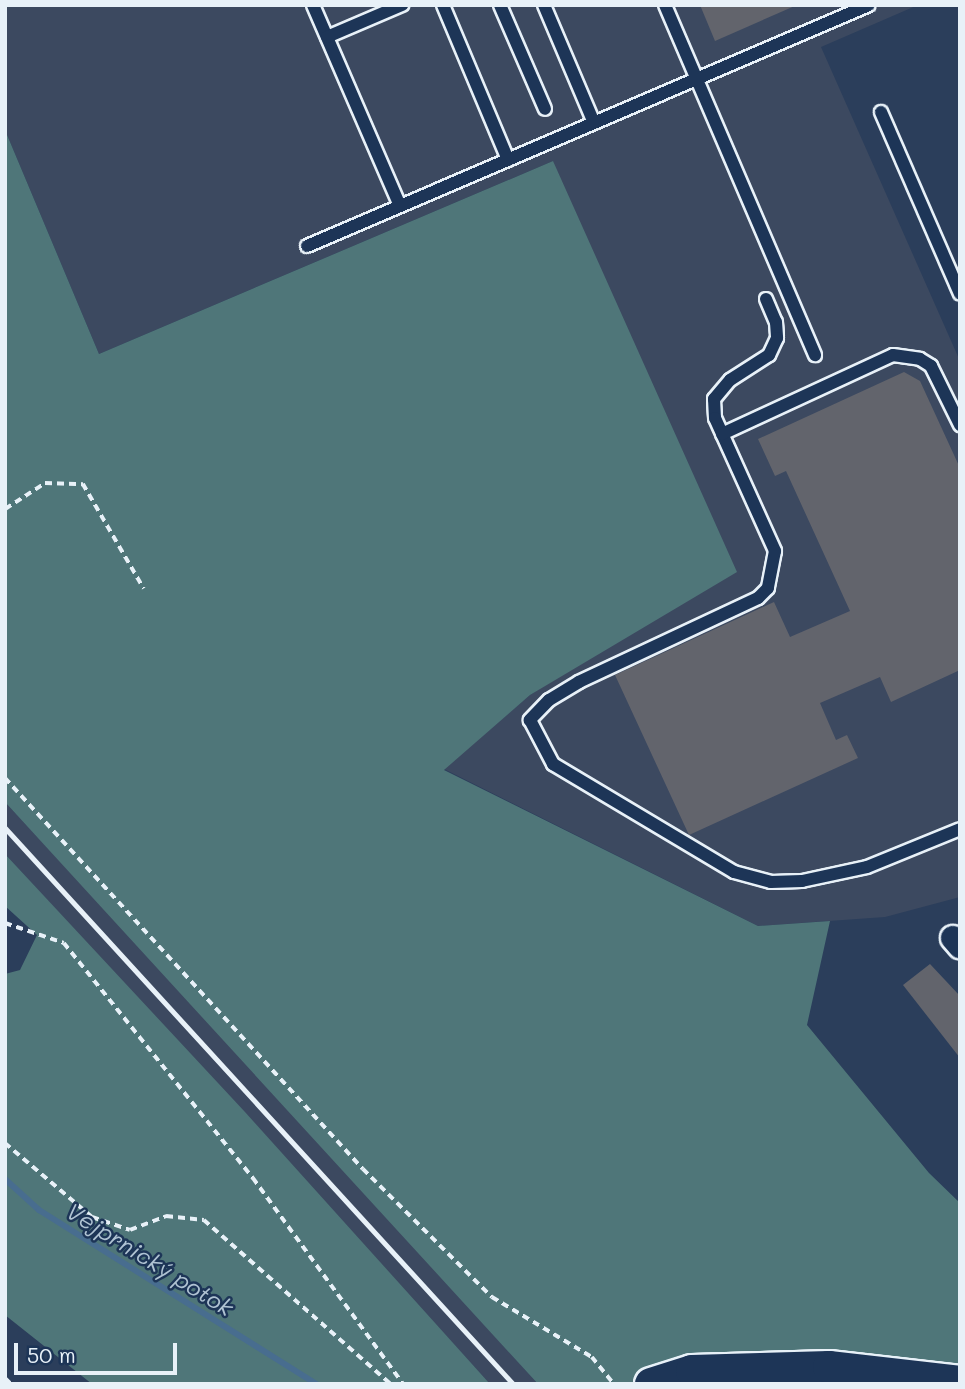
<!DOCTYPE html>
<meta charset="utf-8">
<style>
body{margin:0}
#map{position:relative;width:965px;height:1389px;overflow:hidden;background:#2b3e5b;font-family:Mali,sans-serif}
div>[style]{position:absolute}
.built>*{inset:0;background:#3c4960}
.green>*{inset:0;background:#4f7679}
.stream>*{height:6px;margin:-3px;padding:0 3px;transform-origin:3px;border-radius:3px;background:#486d8f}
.building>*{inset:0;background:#62646c}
.path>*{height:3.5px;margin-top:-1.75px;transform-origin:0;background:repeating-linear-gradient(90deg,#e8f1f8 0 7px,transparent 0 12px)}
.roads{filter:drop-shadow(2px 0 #e8f1f8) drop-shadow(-2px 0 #e8f1f8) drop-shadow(0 2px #e8f1f8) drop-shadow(0 -2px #e8f1f8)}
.service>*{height:12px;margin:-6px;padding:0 6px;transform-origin:6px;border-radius:6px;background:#1d3557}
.minor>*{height:24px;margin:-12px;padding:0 12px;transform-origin:12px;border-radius:12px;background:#1d3557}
.tertiary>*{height:32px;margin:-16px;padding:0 16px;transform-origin:16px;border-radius:16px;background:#1d3557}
.rail>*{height:5px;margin:-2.5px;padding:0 2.5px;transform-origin:2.5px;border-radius:2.5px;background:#e8f1f8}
span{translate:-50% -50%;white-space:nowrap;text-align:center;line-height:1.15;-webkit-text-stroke:5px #1d3557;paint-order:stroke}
.water-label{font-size:23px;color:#b0c3d3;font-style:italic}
.frame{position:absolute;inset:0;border:7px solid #e8f1f8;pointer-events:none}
.scale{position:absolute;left:14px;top:1343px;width:163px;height:32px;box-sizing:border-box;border:4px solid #e8f1f8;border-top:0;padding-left:9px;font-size:21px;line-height:24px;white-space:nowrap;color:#e8f1f8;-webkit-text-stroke:5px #1d3557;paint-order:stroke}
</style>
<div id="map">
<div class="built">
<div style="clip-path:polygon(5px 5px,918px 5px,821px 47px,960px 361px,960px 897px,885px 917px,758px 926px,444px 769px,530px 695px,582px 661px,553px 161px,99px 354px,5px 130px)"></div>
<div style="clip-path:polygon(5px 802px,271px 1088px,538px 1384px,490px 1384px,5px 854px)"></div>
</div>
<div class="green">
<div style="clip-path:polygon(5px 130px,99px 354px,553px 161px,737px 572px,530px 695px,444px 770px,758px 926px,830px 921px,807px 1025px,929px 1173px,960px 1203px,960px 1384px,538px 1384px,5px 802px)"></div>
<div style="clip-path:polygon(5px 854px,245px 1112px,490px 1384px,92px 1384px,5px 1315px,5px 974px,20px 970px,37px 935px,5px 906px)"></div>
</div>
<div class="stream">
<div style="left:5px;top:1179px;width:46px;rotate:42.4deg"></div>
<div style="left:39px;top:1210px;width:327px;rotate:32.1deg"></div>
</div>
<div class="building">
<div style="clip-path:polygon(700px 5px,797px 5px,715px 41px)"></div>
<div style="clip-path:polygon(904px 372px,920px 381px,960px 468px,960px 670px,891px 702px,880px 677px,820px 703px,836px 740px,847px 735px,858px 758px,689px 835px,615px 675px,774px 602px,790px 637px,850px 611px,786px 471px,775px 476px,758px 439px)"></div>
<div style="clip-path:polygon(930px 964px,960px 996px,960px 1058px,903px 985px)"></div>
</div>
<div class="path">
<div style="left:5px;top:509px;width:48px;rotate:-33deg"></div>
<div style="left:45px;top:483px;width:38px;rotate:2deg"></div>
<div style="left:83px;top:484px;width:121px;rotate:59.8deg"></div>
<div style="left:5px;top:778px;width:530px;rotate:47.52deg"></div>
<div style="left:363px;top:1169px;width:182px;rotate:44.8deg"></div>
<div style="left:492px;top:1297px;width:117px;rotate:31deg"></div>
<div style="left:592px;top:1357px;width:35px;rotate:51deg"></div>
<div style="left:5px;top:923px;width:62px;rotate:18.7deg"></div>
<div style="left:64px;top:943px;width:302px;rotate:51.2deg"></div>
<div style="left:253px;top:1178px;width:255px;rotate:53.9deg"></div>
<div style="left:5px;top:1143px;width:114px;rotate:40.4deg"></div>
<div style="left:92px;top:1217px;width:40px;rotate:18.9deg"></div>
<div style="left:130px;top:1230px;width:39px;rotate:-21deg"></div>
<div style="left:166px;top:1216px;width:38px;rotate:6deg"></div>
<div style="left:204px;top:1220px;width:249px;rotate:41.3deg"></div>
<div style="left:5px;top:1378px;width:8px;rotate:45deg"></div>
</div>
<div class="roads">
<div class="service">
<div style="left:313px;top:5px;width:219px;rotate:66.6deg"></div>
<div style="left:443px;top:5px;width:168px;rotate:67.2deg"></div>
<div style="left:500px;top:5px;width:113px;rotate:66.6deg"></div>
<div style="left:544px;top:5px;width:128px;rotate:67deg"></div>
<div style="left:665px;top:5px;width:381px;rotate:66.8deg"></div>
<div style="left:327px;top:37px;width:82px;rotate:-23.1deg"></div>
<div style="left:881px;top:112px;width:198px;rotate:66.5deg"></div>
<div style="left:307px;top:246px;width:611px;rotate:-23.21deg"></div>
<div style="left:766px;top:299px;width:25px;rotate:67deg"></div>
<div style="left:776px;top:322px;width:16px;rotate:86deg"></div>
<div style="left:777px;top:338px;width:19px;rotate:115deg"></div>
<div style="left:769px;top:355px;width:46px;rotate:147.3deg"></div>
<div style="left:730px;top:380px;width:25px;rotate:130deg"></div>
<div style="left:714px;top:399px;width:19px;rotate:87deg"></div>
<div style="left:715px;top:418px;width:146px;rotate:65.7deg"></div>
<div style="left:775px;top:551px;width:38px;rotate:101deg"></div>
<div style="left:768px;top:588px;width:14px;rotate:135deg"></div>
<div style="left:758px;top:598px;width:198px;rotate:154.9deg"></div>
<div style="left:579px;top:682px;width:35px;rotate:149deg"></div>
<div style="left:549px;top:700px;width:28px;rotate:134deg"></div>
<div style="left:530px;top:720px;width:50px;rotate:62.4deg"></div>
<div style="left:553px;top:764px;width:211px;rotate:30.8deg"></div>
<div style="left:734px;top:872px;width:38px;rotate:15deg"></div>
<div style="left:771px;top:882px;width:31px;rotate:-2deg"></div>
<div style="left:802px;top:881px;width:66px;rotate:-12.2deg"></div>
<div style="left:867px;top:867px;width:100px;rotate:-22.2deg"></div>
<div style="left:722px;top:434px;width:188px;rotate:-24.8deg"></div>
<div style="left:893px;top:355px;width:27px;rotate:8deg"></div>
<div style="left:920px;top:359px;width:13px;rotate:32deg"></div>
<div style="left:931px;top:366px;width:66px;rotate:63.8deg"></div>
</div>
<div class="minor">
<div style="left:953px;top:938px;width:11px;rotate:49deg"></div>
</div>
<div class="tertiary">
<div style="left:651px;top:1384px;width:43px;rotate:-17.6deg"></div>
<div style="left:692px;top:1371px;width:137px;rotate:-1.7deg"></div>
<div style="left:829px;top:1367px;width:132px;rotate:6.5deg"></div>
</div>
</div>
<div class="rail">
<div style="left:5px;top:828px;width:753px;rotate:47.58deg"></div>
</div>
<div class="water-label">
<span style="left:150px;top:1259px;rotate:32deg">Vejprnický potok</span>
</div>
<div class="frame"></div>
<div class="scale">50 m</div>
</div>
